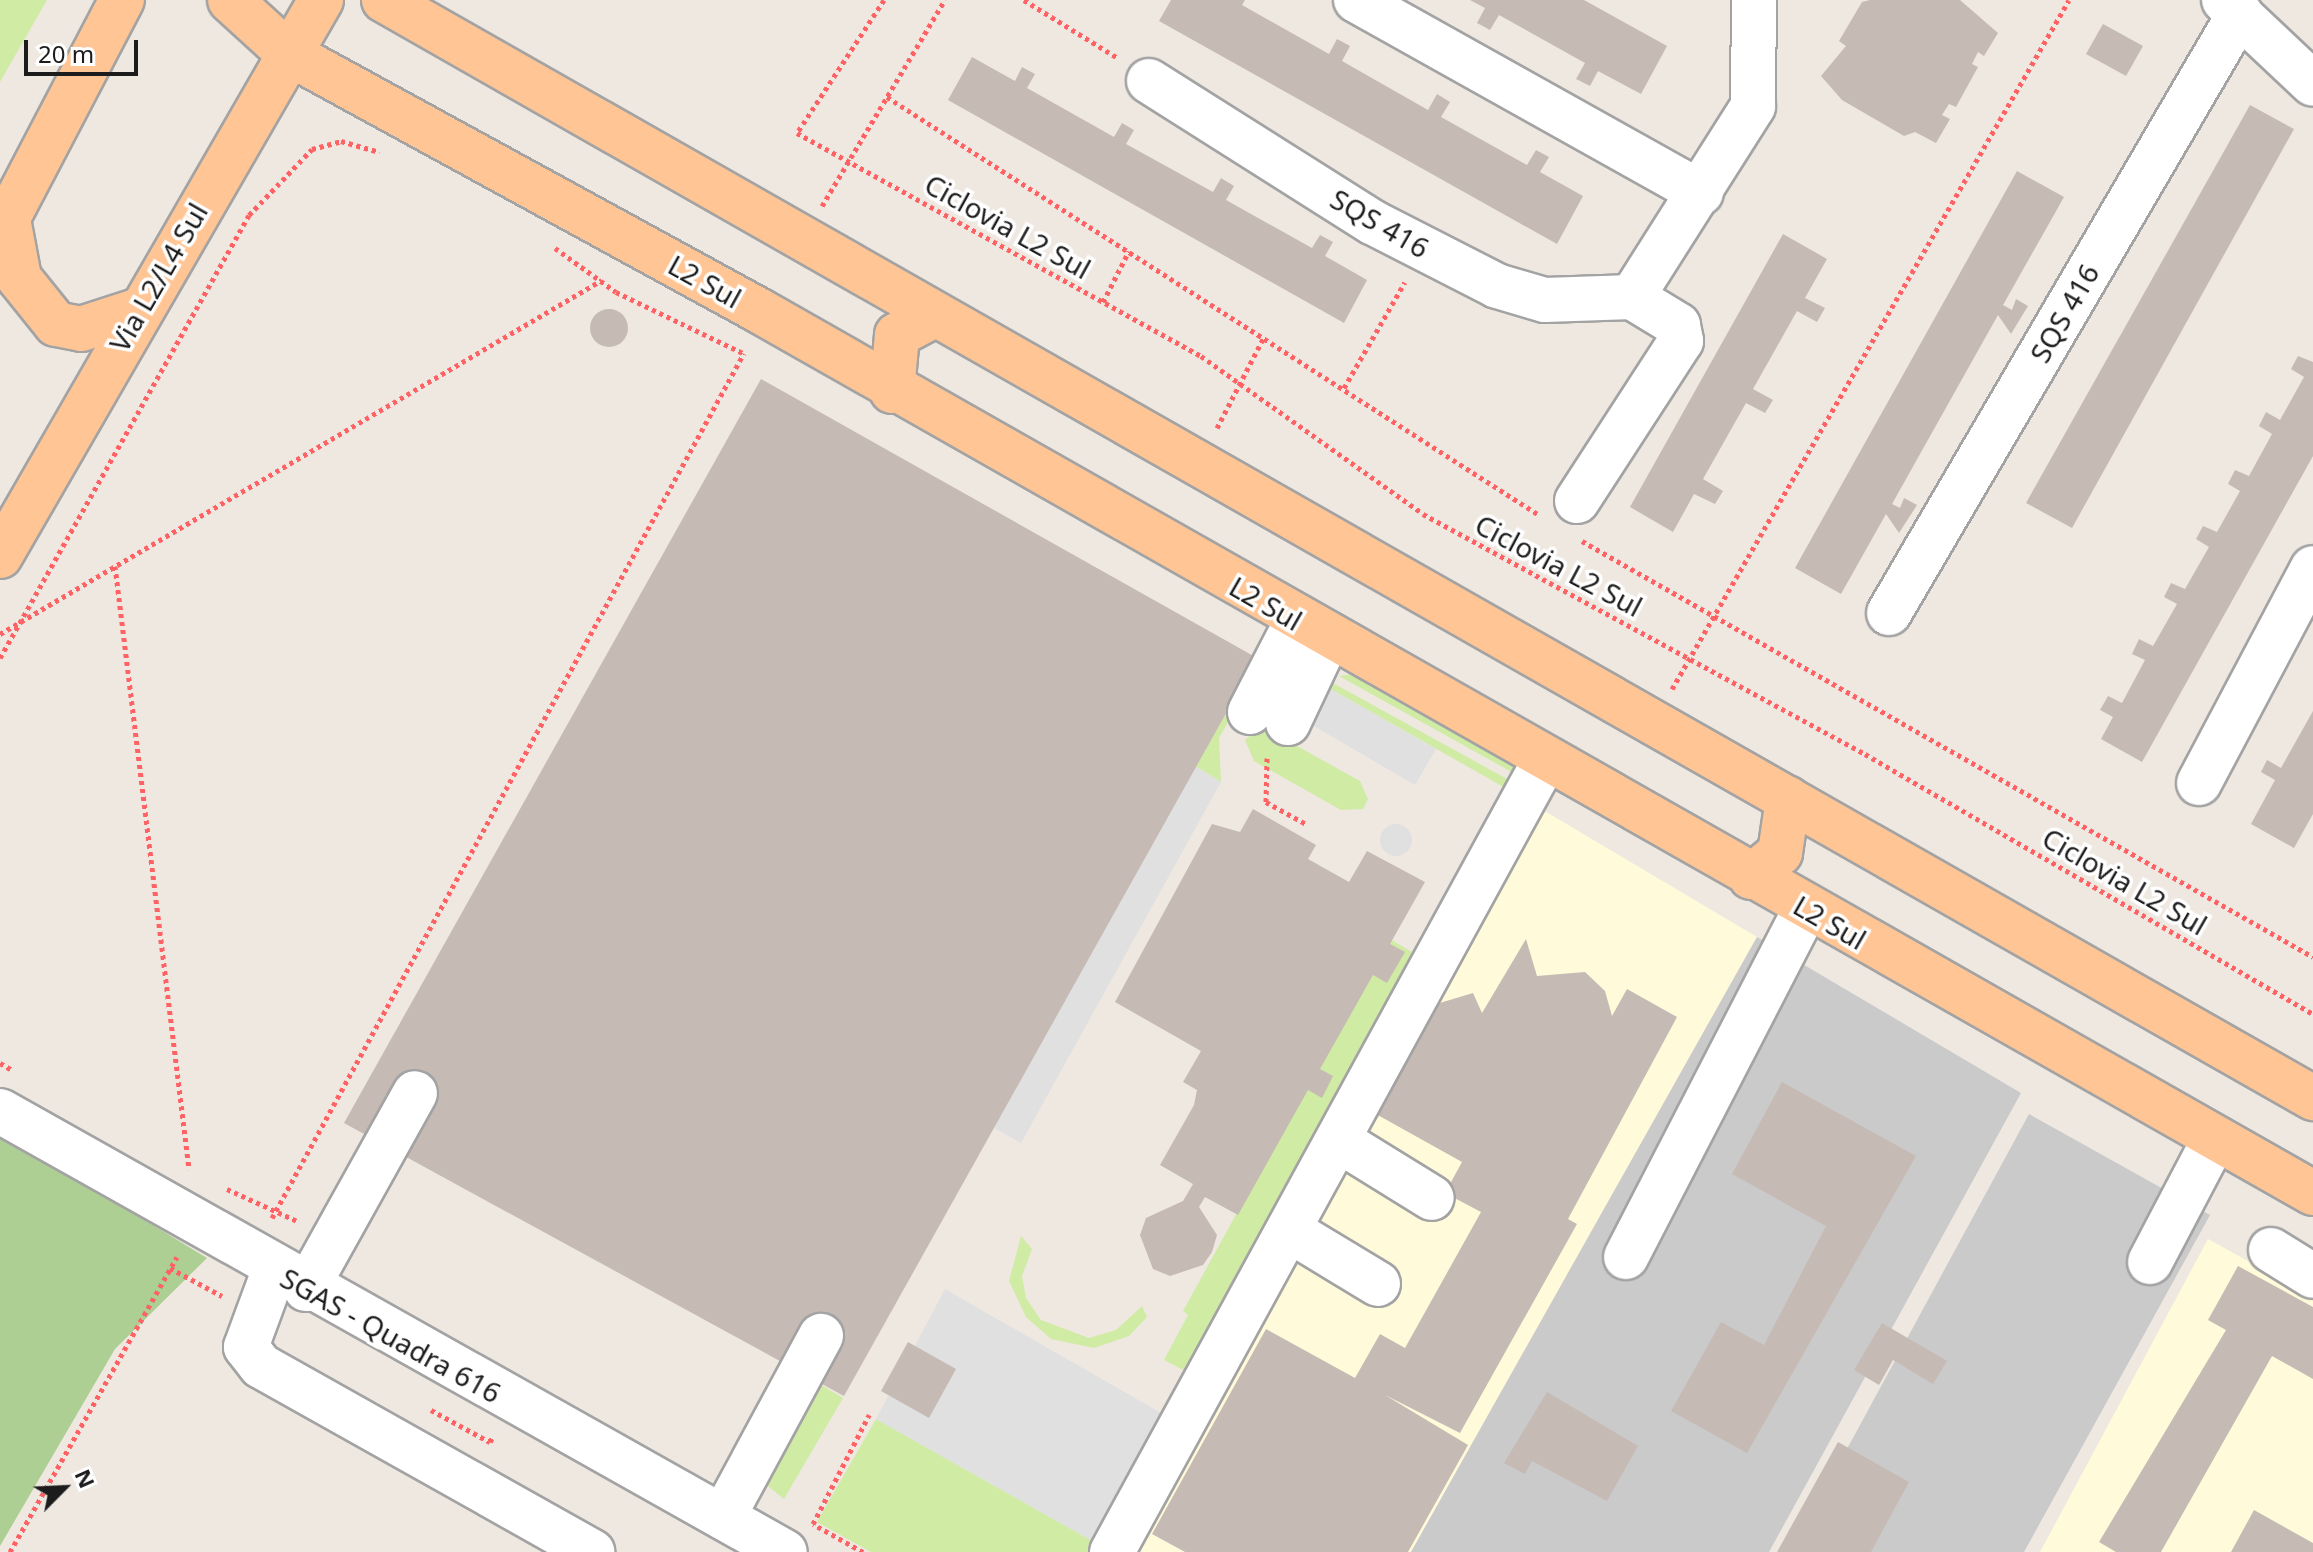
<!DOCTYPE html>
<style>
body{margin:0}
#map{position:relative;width:2313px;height:1552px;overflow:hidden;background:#eee8e1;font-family:"Noto Sans",sans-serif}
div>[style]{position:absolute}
.education>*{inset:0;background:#fffad9}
.religious>*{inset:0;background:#cacaca}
.grass>*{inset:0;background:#d0eba4}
.forest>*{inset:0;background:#adcf94}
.parking>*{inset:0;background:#e0e0e0}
.round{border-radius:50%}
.building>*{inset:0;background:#c6bab4}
.path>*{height:5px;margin-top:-2.5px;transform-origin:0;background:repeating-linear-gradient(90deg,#fe6265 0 4px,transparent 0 8px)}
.roads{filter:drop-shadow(2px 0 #a3a3a3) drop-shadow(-2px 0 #a3a3a3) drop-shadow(0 2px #a3a3a3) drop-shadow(0 -2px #a3a3a3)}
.minor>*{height:44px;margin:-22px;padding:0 22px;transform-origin:22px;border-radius:22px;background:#fff}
.major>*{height:44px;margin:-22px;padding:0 22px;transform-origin:22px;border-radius:22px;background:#ffc595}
span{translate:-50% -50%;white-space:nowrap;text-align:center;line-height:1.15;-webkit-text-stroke:7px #fff;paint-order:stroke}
.street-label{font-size:28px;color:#1c1c1c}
.north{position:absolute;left:24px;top:1448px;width:80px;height:80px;-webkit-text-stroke:6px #fff;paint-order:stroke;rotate:66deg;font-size:22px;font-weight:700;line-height:32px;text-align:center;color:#1c1c1c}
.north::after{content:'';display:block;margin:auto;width:28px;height:36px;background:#1c1c1c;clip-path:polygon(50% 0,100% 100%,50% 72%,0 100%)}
.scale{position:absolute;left:24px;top:40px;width:114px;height:36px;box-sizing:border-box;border:4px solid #1c1c1c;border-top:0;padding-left:10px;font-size:24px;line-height:28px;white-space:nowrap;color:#1c1c1c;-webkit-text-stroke:6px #fff;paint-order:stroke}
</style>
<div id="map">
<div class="education">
<div style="clip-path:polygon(1516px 794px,1757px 937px,1411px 1552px,1113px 1552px)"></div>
<div style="clip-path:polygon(2208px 1239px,2313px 1297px,2313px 1552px,2040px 1552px)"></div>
</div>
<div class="religious">
<div style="clip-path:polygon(1757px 937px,2021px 1093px,1769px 1552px,1411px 1552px)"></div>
<div style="clip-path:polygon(2029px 1114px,2210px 1215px,2024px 1552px,1791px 1552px)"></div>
</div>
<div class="grass">
<div style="clip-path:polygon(0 0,47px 0,0 82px)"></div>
<div style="clip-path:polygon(1247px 671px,1255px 675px,1219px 738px,1221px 782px,1195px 766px)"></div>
<div style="clip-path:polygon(1355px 674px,1520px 768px,1517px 775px,1339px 676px)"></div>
<div style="clip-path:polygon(1331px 682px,1509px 780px,1516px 794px,1327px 687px)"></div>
<div style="clip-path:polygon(1261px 726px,1360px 781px,1368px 799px,1363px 809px,1341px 810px,1254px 761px,1245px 740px)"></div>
<div style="clip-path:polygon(1388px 938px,1424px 959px,1191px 1374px,1164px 1360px,1188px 1315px,1183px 1311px)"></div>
<div style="clip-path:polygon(1021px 1236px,1032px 1249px,1022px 1276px,1026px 1298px,1041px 1320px,1089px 1338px,1116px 1330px,1142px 1306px,1147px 1317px,1129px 1336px,1094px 1348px,1051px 1339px,1026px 1317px,1009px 1281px)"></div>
<div style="clip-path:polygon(818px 1383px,843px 1398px,784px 1499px,764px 1483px)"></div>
<div style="clip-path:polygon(876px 1419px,1096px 1543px,1090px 1552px,871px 1552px,817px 1522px)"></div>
</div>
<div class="forest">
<div style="clip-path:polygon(0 1132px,207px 1258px,115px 1349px,0 1546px)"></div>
</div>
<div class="parking">
<div style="clip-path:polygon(1327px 687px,1436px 749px,1415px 785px,1307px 722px)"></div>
<div style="clip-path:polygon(1195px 766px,1221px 782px,1021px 1143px,992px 1127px)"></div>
<div class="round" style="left:1380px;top:824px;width:32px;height:32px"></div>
<div style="clip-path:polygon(945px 1289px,1168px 1417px,1096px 1543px,876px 1419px)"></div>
</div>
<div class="building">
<div style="clip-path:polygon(1171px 0,1245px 0,1242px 5px,1329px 54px,1337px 39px,1350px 46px,1342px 61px,1428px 110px,1437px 94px,1450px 102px,1441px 117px,1527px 165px,1536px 150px,1549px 157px,1540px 172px,1583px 196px,1557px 244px,1159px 21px)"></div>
<div style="clip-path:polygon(1470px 0,1584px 0,1667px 46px,1641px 94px,1598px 71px,1590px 86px,1576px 79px,1585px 63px,1499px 15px,1490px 30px,1477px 23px,1485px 8px)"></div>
<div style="clip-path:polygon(1870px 0,1960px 0,1998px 33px,1984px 56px,1978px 52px,1972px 64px,1978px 67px,1956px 107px,1949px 104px,1942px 115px,1950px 119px,1936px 143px,1915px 132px,1904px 136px,1842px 100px,1821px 76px,1846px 46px,1839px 41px,1862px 2px)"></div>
<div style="clip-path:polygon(2103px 24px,2143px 46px,2126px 76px,2086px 54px)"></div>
<div style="clip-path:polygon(972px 57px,1015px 81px,1022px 67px,1035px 74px,1027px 88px,1114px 137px,1122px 123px,1134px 130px,1126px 144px,1213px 192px,1221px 178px,1234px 186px,1226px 200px,1312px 248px,1320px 235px,1333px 242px,1325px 256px,1367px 280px,1344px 323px,948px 100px)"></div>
<div style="clip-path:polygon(2250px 105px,2294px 129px,2072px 528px,2026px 503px)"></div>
<div style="clip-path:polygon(2017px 171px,2064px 197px,2003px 305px,2012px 310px,2016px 299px,2028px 306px,2011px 334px,1998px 315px,1892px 504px,1900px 508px,1904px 498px,1917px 505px,1899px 533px,1886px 514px,1841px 594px,1795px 568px)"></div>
<div style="clip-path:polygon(1783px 234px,1827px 259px,1805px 298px,1825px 308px,1817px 322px,1797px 311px,1753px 389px,1773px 400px,1765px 413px,1746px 403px,1703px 479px,1723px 491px,1715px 504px,1694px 494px,1673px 532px,1630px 507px)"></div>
<div class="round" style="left:590px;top:309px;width:38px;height:38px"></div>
<div style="clip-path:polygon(2298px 356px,2313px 362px,2313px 456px,2142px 762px,2101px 739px,2113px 717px,2100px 710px,2108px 696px,2122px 703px,2145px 660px,2132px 654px,2139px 639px,2153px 646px,2177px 604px,2164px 597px,2171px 583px,2185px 589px,2209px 547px,2196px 539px,2203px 526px,2217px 532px,2240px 491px,2228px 484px,2235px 470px,2249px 476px,2272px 434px,2259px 426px,2266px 412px,2280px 420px,2304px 377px,2291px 369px)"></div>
<div style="clip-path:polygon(761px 379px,1257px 658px,844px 1396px,344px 1123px)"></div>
<div style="clip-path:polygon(2313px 711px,2313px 814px,2294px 848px,2251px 824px,2275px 780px,2261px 772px,2267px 760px,2281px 768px)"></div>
<div style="clip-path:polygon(1253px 809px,1316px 845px,1308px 859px,1349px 882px,1367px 851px,1425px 882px,1390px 944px,1405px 952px,1387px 983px,1373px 975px,1320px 1069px,1333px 1076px,1322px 1098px,1308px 1090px,1238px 1215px,1205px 1197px,1199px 1207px,1217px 1235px,1212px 1252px,1203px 1265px,1170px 1276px,1153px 1269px,1140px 1235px,1146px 1218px,1183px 1201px,1193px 1184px,1160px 1165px,1194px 1105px,1197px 1090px,1183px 1082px,1201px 1051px,1115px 1002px,1212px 824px,1240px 832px)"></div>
<div style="clip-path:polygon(1526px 939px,1537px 976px,1585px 972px,1605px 991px,1612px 1016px,1627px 989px,1677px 1017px,1568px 1219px,1577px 1224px,1460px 1433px,1385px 1395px,1468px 1445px,1408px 1552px,1185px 1552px,1152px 1534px,1266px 1329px,1355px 1378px,1380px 1334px,1405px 1348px,1481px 1212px,1445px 1193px,1462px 1162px,1367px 1109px,1423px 1008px,1473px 993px,1482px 1013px)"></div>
<div style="clip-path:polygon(1782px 1082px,1916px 1156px,1747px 1453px,1671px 1411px,1721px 1322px,1764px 1345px,1826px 1226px,1732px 1174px)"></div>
<div style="clip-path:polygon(2238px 1266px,2313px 1307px,2313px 1379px,2272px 1356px,2161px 1552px,2116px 1552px,2099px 1542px,2226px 1330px,2208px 1320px)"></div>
<div style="clip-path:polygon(1882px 1323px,1947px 1361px,1933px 1384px,1893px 1360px,1879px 1385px,1854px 1370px)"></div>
<div style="clip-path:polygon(908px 1342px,956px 1369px,929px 1418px,881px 1391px)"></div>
<div style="clip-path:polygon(1547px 1392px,1638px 1446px,1607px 1501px,1532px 1461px,1525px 1474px,1504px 1463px)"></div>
<div style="clip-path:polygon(1838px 1442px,1909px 1482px,1871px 1552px,1777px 1552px)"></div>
<div style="clip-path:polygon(2254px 1510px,2313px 1543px,2313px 1552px,2231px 1552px)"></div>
</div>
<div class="path">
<div style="left:884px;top:0;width:159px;rotate:123.2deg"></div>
<div style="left:797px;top:133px;width:461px;rotate:28.9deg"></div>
<div style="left:1201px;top:356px;width:272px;rotate:35.4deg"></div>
<div style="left:1423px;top:514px;width:503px;rotate:28.5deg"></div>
<div style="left:1865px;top:754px;width:518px;rotate:30.13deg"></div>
<div style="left:1024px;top:0;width:110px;rotate:31.7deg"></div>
<div style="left:887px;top:97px;width:774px;rotate:32.66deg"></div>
<div style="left:822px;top:206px;width:240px;rotate:-59.2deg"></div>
<div style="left:555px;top:248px;width:75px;rotate:35.8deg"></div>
<div style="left:616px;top:292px;width:143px;rotate:25.7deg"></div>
<div style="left:1103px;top:302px;width:57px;rotate:-63deg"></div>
<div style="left:1344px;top:388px;width:122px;rotate:-60.1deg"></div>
<div style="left:1217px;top:428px;width:102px;rotate:-62.7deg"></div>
<div style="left:1582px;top:541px;width:841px;rotate:29.64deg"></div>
<div style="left:115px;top:566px;width:608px;rotate:83deg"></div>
<div style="left:0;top:634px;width:698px;rotate:-30.46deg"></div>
<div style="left:0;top:658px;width:508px;rotate:-60.66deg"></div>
<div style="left:249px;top:215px;width:91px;rotate:-46.3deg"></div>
<div style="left:312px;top:149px;width:30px;rotate:-15deg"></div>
<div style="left:341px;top:141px;width:40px;rotate:16deg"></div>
<div style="left:1672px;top:689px;width:795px;rotate:-60.05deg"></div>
<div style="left:1267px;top:758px;width:44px;rotate:91.3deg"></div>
<div style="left:1266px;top:802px;width:46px;rotate:28.8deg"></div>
<div style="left:0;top:1063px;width:14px;rotate:30deg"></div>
<div style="left:227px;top:1189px;width:77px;rotate:24.6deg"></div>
<div style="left:272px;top:1218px;width:985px;rotate:-61.38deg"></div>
<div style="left:170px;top:1268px;width:59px;rotate:28.3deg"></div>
<div style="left:431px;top:1410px;width:67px;rotate:28.5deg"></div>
<div style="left:490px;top:1442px;width:7px;rotate:-63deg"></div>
<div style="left:10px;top:1552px;width:339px;rotate:-60.5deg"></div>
<div style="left:863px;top:1552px;width:57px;rotate:-150.8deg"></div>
<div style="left:813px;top:1524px;width:123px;rotate:-62.8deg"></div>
</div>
<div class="roads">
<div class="minor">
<div style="left:1356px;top:0;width:395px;rotate:29.2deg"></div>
<div style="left:2224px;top:0;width:122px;rotate:43.3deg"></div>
<div style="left:1149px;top:81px;width:264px;rotate:32.3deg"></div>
<div style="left:1372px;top:222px;width:140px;rotate:27.1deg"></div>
<div style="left:1497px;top:286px;width:50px;rotate:16.3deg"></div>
<div style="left:1545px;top:300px;width:87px;rotate:-2deg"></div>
<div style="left:1632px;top:297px;width:226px;rotate:-57.6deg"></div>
<div style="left:1753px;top:106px;width:106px;rotate:-89.5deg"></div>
<div style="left:1577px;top:501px;width:191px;rotate:-57deg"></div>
<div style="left:1681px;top:341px;width:16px;rotate:-101deg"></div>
<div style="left:1678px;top:325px;width:54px;rotate:-148.7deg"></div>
<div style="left:1889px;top:613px;width:695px;rotate:-59.67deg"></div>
<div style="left:1250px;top:712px;width:102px;rotate:-62.7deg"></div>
<div style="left:1288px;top:723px;width:94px;rotate:-64.8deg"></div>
<div style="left:2199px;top:783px;width:243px;rotate:-62.1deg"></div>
<div style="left:0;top:1111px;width:900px;rotate:29.33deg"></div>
<div style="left:1338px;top:1140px;width:110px;rotate:31.7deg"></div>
<div style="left:1289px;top:1230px;width:104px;rotate:31.2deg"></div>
<div style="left:2271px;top:1250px;width:49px;rotate:31.8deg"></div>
<div style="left:1626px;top:1257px;width:392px;rotate:-62.7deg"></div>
<div style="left:2150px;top:1262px;width:138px;rotate:-62.3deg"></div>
<div style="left:274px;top:1271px;width:81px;rotate:110.2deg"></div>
<div style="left:246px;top:1347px;width:24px;rotate:52deg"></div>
<div style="left:261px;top:1366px;width:380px;rotate:29.3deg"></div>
<div style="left:306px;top:1289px;width:224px;rotate:-60.9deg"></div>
<div style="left:723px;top:1517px;width:206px;rotate:-61.6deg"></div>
<div style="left:1112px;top:1552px;width:903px;rotate:-61.33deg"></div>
</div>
<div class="major">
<div style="left:230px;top:0;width:79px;rotate:42.4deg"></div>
<div style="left:288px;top:53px;width:536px;rotate:28.67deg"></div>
<div style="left:758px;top:310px;width:1788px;rotate:29.59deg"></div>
<div style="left:384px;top:0;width:2220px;rotate:29.65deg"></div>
<div style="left:8px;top:219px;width:60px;rotate:79.4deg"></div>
<div style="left:19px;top:278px;width:59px;rotate:51.2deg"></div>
<div style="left:56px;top:324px;width:25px;rotate:11deg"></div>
<div style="left:81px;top:329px;width:61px;rotate:-18.1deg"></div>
<div style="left:0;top:233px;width:263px;rotate:-62.4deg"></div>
<div style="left:892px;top:391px;width:56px;rotate:-84.9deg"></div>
<div style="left:897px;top:335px;width:38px;rotate:-28deg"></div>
<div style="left:0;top:556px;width:642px;rotate:-60deg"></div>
<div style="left:1751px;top:877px;width:38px;rotate:-40deg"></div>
<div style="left:1780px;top:853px;width:55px;rotate:-81.6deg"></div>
</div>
</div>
<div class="street-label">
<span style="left:1380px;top:223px;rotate:30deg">SQS 416</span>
<span style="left:1008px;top:226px;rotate:29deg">Ciclovia L2 Sul</span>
<span style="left:158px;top:277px;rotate:-60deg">Via L2/L4 Sul</span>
<span style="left:705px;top:281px;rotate:29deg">L2 Sul</span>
<span style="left:2064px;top:313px;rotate:-60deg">SQS 416</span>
<span style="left:1559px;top:565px;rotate:28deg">Ciclovia L2 Sul</span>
<span style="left:1266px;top:603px;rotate:30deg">L2 Sul</span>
<span style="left:2125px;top:881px;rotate:30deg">Ciclovia L2 Sul</span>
<span style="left:1830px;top:922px;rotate:30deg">L2 Sul</span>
<span style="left:391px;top:1335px;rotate:29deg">SGAS - Quadra 616</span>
</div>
<div class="north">N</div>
<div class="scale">20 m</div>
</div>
